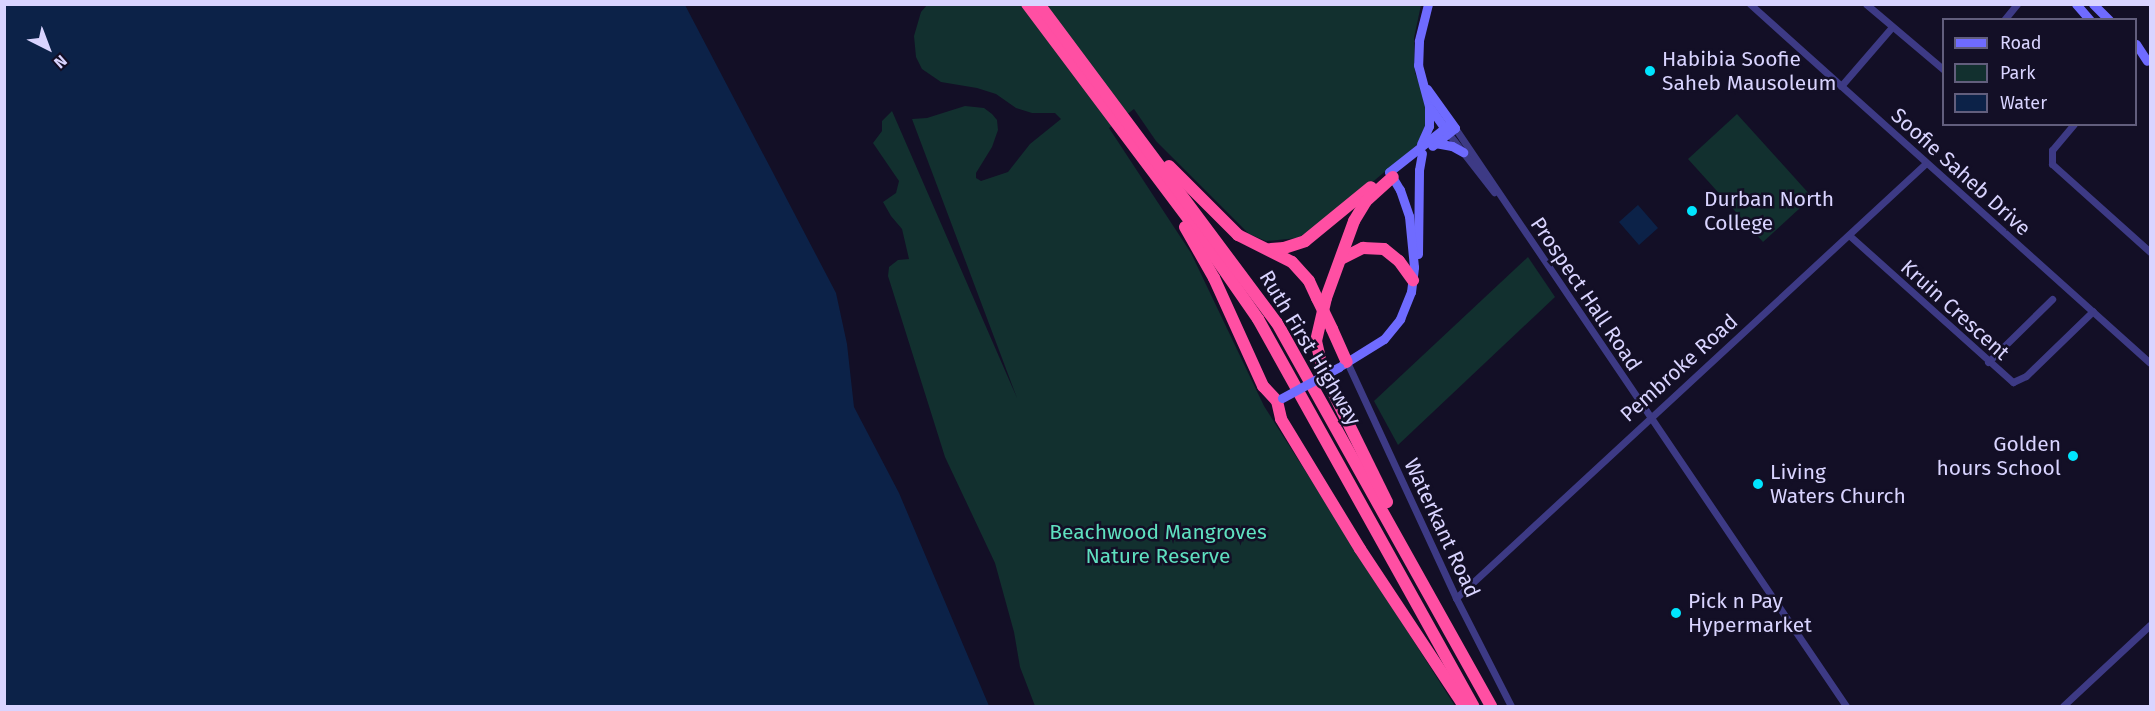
<!DOCTYPE html>
<style>
body{margin:0}
#map{position:relative;width:2155px;height:711px;overflow:hidden;background:#130f26;font-family:"Fira Sans",sans-serif}
div>[style]{position:absolute}
.green>*{inset:0;background:#12302f}
.water>*{inset:0;background:#0c2248}
.street>*{height:7px;margin:-3.5px;padding:0 3.5px;transform-origin:3.5px;border-radius:3.5px;background:#3d3a85}
.secondary>*{height:9px;margin:-4.5px;padding:0 4.5px;transform-origin:4.5px;border-radius:4.5px;background:#6f6bff}
.highway>*{height:12px;margin:-6px;padding:0 6px;transform-origin:6px;border-radius:6px;background:#ff4fa3}
.secondary-bridge>*{height:9px;margin:-4.5px;padding:0 4.5px;transform-origin:4.5px;border-radius:4.5px;background:#6f6bff}
.highway-bridge>*{height:12px;margin:-6px;padding:0 6px;transform-origin:6px;border-radius:6px;background:#ff4fa3}
.dots>*{width:16px;height:16px;translate:-50% -50%;box-sizing:border-box;border:3px solid #130f26;border-radius:50%}
span{translate:-50% -50%;white-space:nowrap;text-align:center;line-height:1.15;-webkit-text-stroke:5px #130f26;paint-order:stroke}
.poi-label{font-size:21px;color:#d9d4ff}
.left{translate:0 -50%;text-align:left}
.right{translate:-100% -50%;text-align:right}
.street-label{font-size:21px;color:#d9d4ff}
.park-label{font-size:21px;color:#5fe0c0}
.frame{position:absolute;inset:0;border:6px solid #d9d4ff;pointer-events:none}
.legend{position:absolute;left:1942px;top:18px;width:195px;height:108px;box-sizing:border-box;background:#130f26;border:2px solid #625e7d;margin:0;padding:8px 10px;list-style:none;font-size:18px;color:#d9d4ff}
.legend li{display:flex;align-items:center;gap:12px;height:30px}
.legend b{width:30px;border:2px solid #625e7d}
.north{position:absolute;left:18px;top:18px;width:60px;height:60px;-webkit-text-stroke:4px #130f26;paint-order:stroke;rotate:138deg;font-size:16px;font-weight:700;line-height:24px;text-align:center;color:#d9d4ff}
.north::after{content:'';display:block;margin:auto;width:21px;height:27px;background:#d9d4ff;clip-path:polygon(50% 0,100% 100%,50% 72%,0 100%)}
</style>
<div id="map">
<div class="green">
<div style="clip-path:polygon(927px 5px,1421px 5px,1414px 38px,1415px 73px,1425px 97px,1426px 123px,1418px 144px,1333px 215px,1298px 238px,1266px 241px,1249px 234px,1156px 141px,1134px 109px,1109px 128px,1191px 253px,1264px 406px,1455px 706px,1035px 706px,1020px 667px,1014px 632px,995px 563px,945px 457px,888px 276px,889px 267px,898px 260px,909px 259px,902px 229px,891px 216px,883px 202px,896px 193px,899px 181px,873px 143px,882px 131px,882px 121px,892px 111px,1017px 398px,912px 119px,927px 118px,965px 106px,984px 108px,992px 114px,997px 120px,998px 130px,992px 147px,976px 173px,976px 178px,981px 181px,1008px 172px,1030px 144px,1061px 119px,1055px 113px,1032px 113px,1016px 108px,996px 94px,977px 88px,941px 82px,922px 69px,916px 57px,914px 36px,921px 12px)"></div>
<div style="clip-path:polygon(1737px 114px,1812px 197px,1763px 242px,1688px 159px)"></div>
<div style="clip-path:polygon(1528px 257px,1555px 297px,1398px 445px,1374px 401px)"></div>
</div>
<div class="water">
<div style="clip-path:polygon(4px 5px,685px 5px,836px 293px,847px 344px,854px 407px,899px 493px,989px 706px,5px 706px)"></div>
<div style="clip-path:polygon(1638px 205px,1658px 228px,1639px 245px,1619px 222px)"></div>
</div>
<div class="street">
<div style="left:1750px;top:4px;width:537px;rotate:41.91deg"></div>
<div style="left:1866px;top:4px;width:102px;rotate:40.2deg"></div>
<div style="left:2004px;top:20px;width:21px;rotate:-51deg"></div>
<div style="left:1841px;top:86px;width:78px;rotate:-49.2deg"></div>
<div style="left:2074px;top:124px;width:34px;rotate:130deg"></div>
<div style="left:2052px;top:150px;width:14px;rotate:90deg"></div>
<div style="left:2052px;top:164px;width:132px;rotate:41.9deg"></div>
<div style="left:1455px;top:128px;width:698px;rotate:55.92deg"></div>
<div style="left:1448px;top:133px;width:75px;rotate:52.1deg"></div>
<div style="left:1850px;top:236px;width:219px;rotate:41.9deg"></div>
<div style="left:2013px;top:382px;width:14px;rotate:-25deg"></div>
<div style="left:2026px;top:376px;width:93px;rotate:-44.1deg"></div>
<div style="left:1347px;top:362px;width:260px;rotate:65.2deg"></div>
<div style="left:1456px;top:598px;width:121px;rotate:63deg"></div>
<div style="left:1988px;top:362px;width:90px;rotate:-44.5deg"></div>
<div style="left:1456px;top:598px;width:639px;rotate:-42.78deg"></div>
<div style="left:2063px;top:706px;width:119px;rotate:-43deg"></div>
</div>
<div class="secondary">
<div style="left:1428px;top:4px;width:38px;rotate:104deg"></div>
<div style="left:1419px;top:41px;width:24px;rotate:92deg"></div>
<div style="left:1418px;top:65px;width:42px;rotate:75deg"></div>
<div style="left:1429px;top:106px;width:33px;rotate:55deg"></div>
<div style="left:2076px;top:4px;width:21px;rotate:49deg"></div>
<div style="left:2093px;top:4px;width:23px;rotate:45deg"></div>
<div style="left:2136px;top:44px;width:20px;rotate:57deg"></div>
<div style="left:1427px;top:89px;width:48px;rotate:54.3deg"></div>
<div style="left:1455px;top:128px;width:29px;rotate:142deg"></div>
<div style="left:1435px;top:143px;width:17px;rotate:10deg"></div>
<div style="left:1452px;top:146px;width:13px;rotate:29deg"></div>
<div style="left:1421px;top:144px;width:20px;rotate:-66deg"></div>
<div style="left:1429px;top:126px;width:18px;rotate:-90deg"></div>
<div style="left:1418px;top:254px;width:84px;rotate:-89.3deg"></div>
<div style="left:1419px;top:170px;width:17px;rotate:-80deg"></div>
<div style="left:1342px;top:365px;width:49px;rotate:-31.8deg"></div>
<div style="left:1384px;top:339px;width:26px;rotate:-51deg"></div>
<div style="left:1400px;top:319px;width:29px;rotate:-68deg"></div>
<div style="left:1411px;top:292px;width:25px;rotate:-83deg"></div>
<div style="left:1414px;top:267px;width:51px;rotate:-95.6deg"></div>
<div style="left:1409px;top:216px;width:28px;rotate:-109deg"></div>
<div style="left:1400px;top:190px;width:21px;rotate:-121deg"></div>
<div style="left:1389px;top:172px;width:79px;rotate:-38.3deg"></div>
</div>
<div class="highway">
<div style="left:1027px;top:4px;width:275px;rotate:53.1deg"></div>
<div style="left:1192px;top:224px;width:116px;rotate:55.2deg"></div>
<div style="left:1258px;top:319px;width:443px;rotate:60.9deg"></div>
<div style="left:1039px;top:4px;width:398px;rotate:53.3deg"></div>
<div style="left:1277px;top:323px;width:439px;rotate:60.8deg"></div>
<div style="left:1169px;top:166px;width:98px;rotate:45deg"></div>
<div style="left:1238px;top:235px;width:60px;rotate:26.6deg"></div>
<div style="left:1292px;top:262px;width:25px;rotate:48deg"></div>
<div style="left:1309px;top:281px;width:19px;rotate:65deg"></div>
<div style="left:1185px;top:227px;width:59px;rotate:60.4deg"></div>
<div style="left:1214px;top:278px;width:119px;rotate:65.6deg"></div>
<div style="left:1263px;top:386px;width:21px;rotate:47deg"></div>
<div style="left:1277px;top:401px;width:18px;rotate:77deg"></div>
<div style="left:1281px;top:419px;width:152px;rotate:58.7deg"></div>
<div style="left:1360px;top:549px;width:188px;rotate:56.5deg"></div>
<div style="left:1271px;top:249px;width:13px;rotate:-4deg"></div>
<div style="left:1284px;top:248px;width:22px;rotate:-18deg"></div>
<div style="left:1305px;top:241px;width:85px;rotate:-39.3deg"></div>
<div style="left:1341px;top:259px;width:25px;rotate:-27deg"></div>
<div style="left:1363px;top:248px;width:21px;rotate:3deg"></div>
<div style="left:1384px;top:249px;width:19px;rotate:39deg"></div>
<div style="left:1399px;top:261px;width:24px;rotate:54deg"></div>
<div style="left:1332px;top:329px;width:36px;rotate:66deg"></div>
<div style="left:1387px;top:502px;width:129px;rotate:-116.2deg"></div>
<div style="left:1330px;top:386px;width:21px;rotate:-113deg"></div>
<div style="left:1322px;top:367px;width:27px;rotate:-103deg"></div>
<div style="left:1316px;top:341px;width:44px;rotate:-76.9deg"></div>
<div style="left:1326px;top:298px;width:82px;rotate:-70deg"></div>
<div style="left:1354px;top:221px;width:23px;rotate:-59deg"></div>
<div style="left:1366px;top:201px;width:36px;rotate:-42deg"></div>
</div>
<div class="secondary-bridge">
<div style="left:1282px;top:398px;width:65px;rotate:-28.5deg"></div>
</div>
<div class="highway-bridge">
<div style="left:1317px;top:298px;width:34px;rotate:64deg"></div>
</div>
<div class="dots">
<div style="left:1650px;top:71px;background:#00e5ff"></div>
<div style="left:1692px;top:211px;background:#00e5ff"></div>
<div style="left:2073px;top:456px;background:#00e5ff"></div>
<div style="left:1758px;top:484px;background:#00e5ff"></div>
<div style="left:1676px;top:613px;background:#00e5ff"></div>
</div>
<div class="poi-label">
<span class="left" style="left:1662px;top:71px">Habibia Soofie<br>Saheb Mausoleum</span>
<span class="left" style="left:1704px;top:211px">Durban North<br>College</span>
<span class="right" style="left:2061px;top:456px">Golden<br>hours School</span>
<span class="left" style="left:1770px;top:484px">Living<br>Waters Church</span>
<span class="left" style="left:1688px;top:613px">Pick n Pay<br>Hypermarket</span>
</div>
<div class="street-label">
<span style="left:1961px;top:172px;rotate:42deg">Soofie Saheb Drive</span>
<span style="left:1586px;top:294px;rotate:56deg">Prospect Hall Road</span>
<span style="left:1955px;top:310px;rotate:42deg">Kruin Crescent</span>
<span style="left:1310px;top:348px;rotate:59deg">Ruth First Highway</span>
<span style="left:1679px;top:368px;rotate:-42deg">Pembroke Road</span>
<span style="left:1442px;top:528px;rotate:65deg">Waterkant Road</span>
</div>
<div class="park-label">
<span style="left:1158px;top:544px">Beachwood Mangroves<br>Nature Reserve</span>
</div>
<div class="frame"></div>
<ul class="legend">
<li><b style="height:8px;background:#6f6bff"></b>Road</li>
<li><b style="height:16px;background:#12302f"></b>Park</li>
<li><b style="height:16px;background:#0c2248"></b>Water</li>
</ul>
<div class="north">N</div>
</div>
